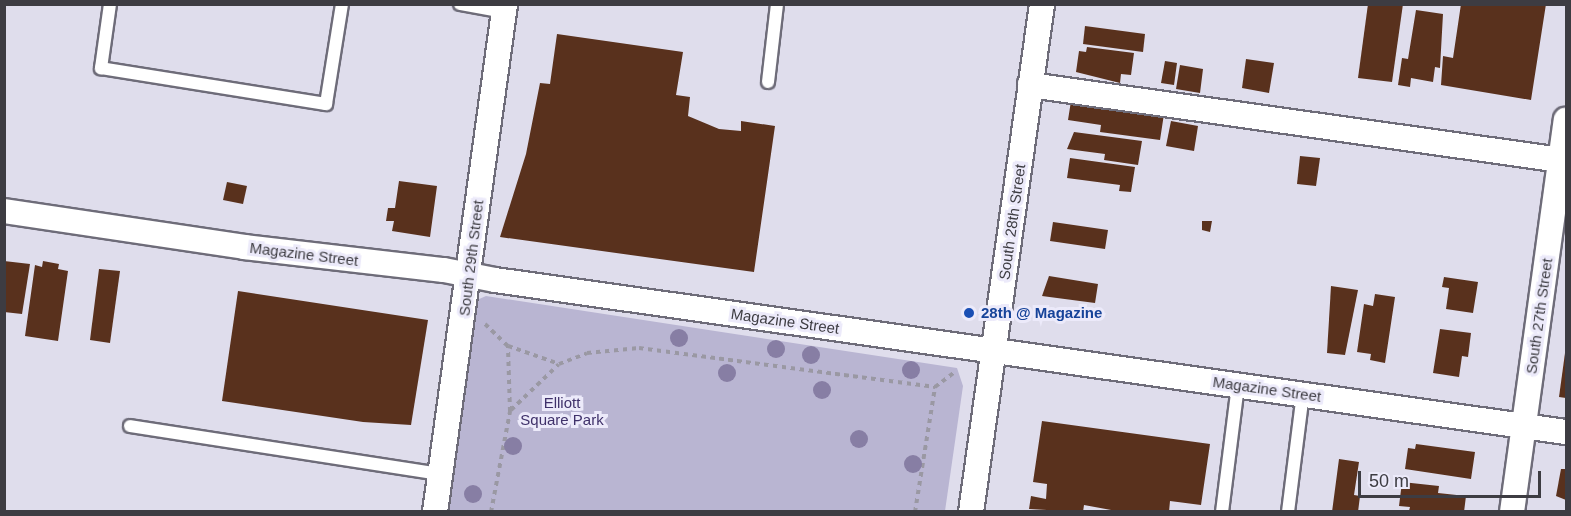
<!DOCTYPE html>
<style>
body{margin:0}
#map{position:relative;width:1571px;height:516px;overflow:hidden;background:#dfddec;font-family:Arial,sans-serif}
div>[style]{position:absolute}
.green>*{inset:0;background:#b9b5d2}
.building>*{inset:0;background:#59311d}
.path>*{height:4px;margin-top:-2px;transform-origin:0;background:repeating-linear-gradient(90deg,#9a98a3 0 4.5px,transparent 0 9px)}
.roads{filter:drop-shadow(2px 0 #6e6c79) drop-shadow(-2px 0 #6e6c79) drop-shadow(0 2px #6e6c79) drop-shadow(0 -2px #6e6c79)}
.lane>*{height:12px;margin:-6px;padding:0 6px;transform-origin:6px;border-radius:6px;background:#fff}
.street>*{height:24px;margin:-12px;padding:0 12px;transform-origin:12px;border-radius:12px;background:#fff}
.trees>*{width:18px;height:18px;margin:-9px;border-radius:50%;background:#877ea4}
.dots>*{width:16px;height:16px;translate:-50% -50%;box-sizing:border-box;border:3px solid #eceafa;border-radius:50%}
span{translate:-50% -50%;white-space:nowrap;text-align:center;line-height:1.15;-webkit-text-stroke:6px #eceafa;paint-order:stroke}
.street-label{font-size:15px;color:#3d3c42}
.transit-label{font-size:15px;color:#164399;font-weight:700}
.left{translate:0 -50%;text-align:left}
.park-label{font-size:15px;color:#3f316a}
.frame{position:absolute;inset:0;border:6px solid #3d3c42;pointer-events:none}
.scale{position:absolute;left:1358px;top:471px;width:183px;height:27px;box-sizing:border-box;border:3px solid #3d3c42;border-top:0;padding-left:8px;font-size:18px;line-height:21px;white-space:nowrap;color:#3d3c42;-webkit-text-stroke:4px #eceafa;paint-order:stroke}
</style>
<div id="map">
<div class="green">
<div style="clip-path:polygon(486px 296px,957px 368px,963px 386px,945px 511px,446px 512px,473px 308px,477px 300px)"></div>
</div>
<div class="building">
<div style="clip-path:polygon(1368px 4px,1403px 4px,1392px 82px,1358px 78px)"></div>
<div style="clip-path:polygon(1461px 4px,1546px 4px,1531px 100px,1441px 85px,1443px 56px,1453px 58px)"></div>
<div style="clip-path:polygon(1416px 10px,1443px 14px,1440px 68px,1435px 67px,1433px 82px,1411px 78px,1410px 87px,1398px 85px,1402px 58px,1408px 59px)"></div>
<div style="clip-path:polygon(1085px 26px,1145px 34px,1143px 52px,1083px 44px)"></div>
<div style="clip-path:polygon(557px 34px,683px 52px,676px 95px,690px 97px,688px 116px,719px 129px,741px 131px,741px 121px,775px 126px,754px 272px,500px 237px,526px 154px,540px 83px,550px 84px)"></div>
<div style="clip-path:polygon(1087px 47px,1134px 53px,1131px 75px,1121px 74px,1120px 83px,1076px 72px,1079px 51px,1086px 52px)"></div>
<div style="clip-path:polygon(1246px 59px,1274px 63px,1269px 93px,1242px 88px)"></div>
<div style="clip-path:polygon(1165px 61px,1177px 63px,1174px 85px,1161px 83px)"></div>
<div style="clip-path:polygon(1180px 65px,1203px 69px,1200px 93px,1176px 89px)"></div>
<div style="clip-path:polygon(1071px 101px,1164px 114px,1160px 140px,1100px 132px,1101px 125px,1068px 120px)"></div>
<div style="clip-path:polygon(1171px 121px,1198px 126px,1194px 151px,1166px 146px)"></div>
<div style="clip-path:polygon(1074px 132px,1142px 141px,1138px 165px,1104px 160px,1105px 154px,1067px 149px)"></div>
<div style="clip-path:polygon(1300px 156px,1320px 158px,1316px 186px,1297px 184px)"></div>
<div style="clip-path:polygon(1070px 158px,1135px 167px,1131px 192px,1119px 191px,1120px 185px,1067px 178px)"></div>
<div style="clip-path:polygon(399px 181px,437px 186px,430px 237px,392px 231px,394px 221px,386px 221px,388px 208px,395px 208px)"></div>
<div style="clip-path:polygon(227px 182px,247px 186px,243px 204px,223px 200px)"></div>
<div style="clip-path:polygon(1202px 221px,1212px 221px,1210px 232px,1202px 230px)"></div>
<div style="clip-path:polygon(1053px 222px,1108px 230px,1105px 249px,1050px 241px)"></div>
<div style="clip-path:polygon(4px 261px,30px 264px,22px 314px,4px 312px)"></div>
<div style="clip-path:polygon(43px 261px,59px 264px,58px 269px,68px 271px,58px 341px,25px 336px,35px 265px,42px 267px)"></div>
<div style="clip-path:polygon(99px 269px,120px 271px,110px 343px,90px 340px)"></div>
<div style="clip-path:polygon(1049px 276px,1098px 284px,1095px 303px,1042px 296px)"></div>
<div style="clip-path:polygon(1444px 277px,1478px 282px,1473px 313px,1446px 309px,1449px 288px,1442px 287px)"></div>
<div style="clip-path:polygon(1331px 286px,1358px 290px,1345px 355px,1327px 353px)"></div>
<div style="clip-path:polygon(238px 291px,428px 320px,411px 425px,363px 422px,222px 401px)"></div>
<div style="clip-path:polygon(1375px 294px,1395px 297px,1385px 363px,1370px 360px,1371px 354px,1357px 352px,1364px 304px,1373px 306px)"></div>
<div style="clip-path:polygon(1440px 329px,1471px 333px,1468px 357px,1462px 356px,1459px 377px,1433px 373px)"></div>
<div style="clip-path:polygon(1565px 353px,1566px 353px,1566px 398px,1559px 397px)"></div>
<div style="clip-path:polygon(1042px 421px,1210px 444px,1201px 505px,1170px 501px,1169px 512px,1122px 512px,1084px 505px,1083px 512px,1029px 509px,1031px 496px,1046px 499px,1047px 484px,1033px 482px)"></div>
<div style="clip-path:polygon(1416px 444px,1475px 452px,1471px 479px,1405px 469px,1408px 448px,1415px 449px)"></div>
<div style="clip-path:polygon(1339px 459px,1359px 462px,1354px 495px,1360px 496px,1358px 512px,1332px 512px)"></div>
<div style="clip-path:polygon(1561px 469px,1566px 469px,1566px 500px,1556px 496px)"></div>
<div style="clip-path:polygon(1402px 482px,1439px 486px,1438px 493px,1466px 496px,1464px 512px,1409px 511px,1410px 507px,1399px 506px)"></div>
</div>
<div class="path">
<div style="left:485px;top:324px;width:32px;rotate:44deg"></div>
<div style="left:508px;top:346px;width:54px;rotate:19.4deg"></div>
<div style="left:559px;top:364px;width:30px;rotate:-21deg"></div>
<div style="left:587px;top:353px;width:52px;rotate:-5.5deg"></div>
<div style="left:639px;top:348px;width:299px;rotate:7.5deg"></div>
<div style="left:511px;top:410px;width:66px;rotate:-43.8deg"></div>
<div style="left:491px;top:512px;width:103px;rotate:-79.3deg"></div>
<div style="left:510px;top:411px;width:65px;rotate:-91.8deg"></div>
<div style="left:915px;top:512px;width:127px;rotate:-80.9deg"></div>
<div style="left:935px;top:387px;width:25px;rotate:-37deg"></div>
</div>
<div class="roads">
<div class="lane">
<div style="left:110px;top:4px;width:65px;rotate:98deg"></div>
<div style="left:101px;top:68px;width:228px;rotate:9.1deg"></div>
<div style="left:326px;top:104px;width:101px;rotate:-80.9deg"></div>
<div style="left:460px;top:4px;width:45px;rotate:10.3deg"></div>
<div style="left:768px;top:82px;width:79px;rotate:-83.4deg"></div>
<div style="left:130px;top:426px;width:314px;rotate:8.8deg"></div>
<div style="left:1222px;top:512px;width:128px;rotate:-82.8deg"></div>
<div style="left:1288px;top:512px;width:119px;rotate:-82.8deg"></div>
</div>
<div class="street">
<div style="left:1030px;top:85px;width:536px;rotate:8.04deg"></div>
<div style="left:4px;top:211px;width:243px;rotate:8.5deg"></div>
<div style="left:244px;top:247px;width:201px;rotate:6.6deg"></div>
<div style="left:444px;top:270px;width:52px;rotate:11.1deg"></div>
<div style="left:495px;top:280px;width:1082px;rotate:8.08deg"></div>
<div style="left:435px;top:512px;width:513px;rotate:-82.15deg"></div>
<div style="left:971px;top:512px;width:513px;rotate:-82.04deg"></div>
<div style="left:1512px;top:512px;width:396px;rotate:-82.2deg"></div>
</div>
</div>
<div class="trees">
<div style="left:679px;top:338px"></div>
<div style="left:776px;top:349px"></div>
<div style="left:811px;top:355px"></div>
<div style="left:911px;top:370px"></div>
<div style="left:727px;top:373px"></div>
<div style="left:822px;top:390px"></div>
<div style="left:859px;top:439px"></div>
<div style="left:513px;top:446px"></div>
<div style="left:913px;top:464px"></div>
<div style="left:473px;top:494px"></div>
</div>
<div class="dots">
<div style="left:969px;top:313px;background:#1a4fb4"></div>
</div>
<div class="street-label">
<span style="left:1012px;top:222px;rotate:-82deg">South 28th Street</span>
<span style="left:304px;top:254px;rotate:7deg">Magazine Street</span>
<span style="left:471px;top:258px;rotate:-83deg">South 29th Street</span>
<span style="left:1539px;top:316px;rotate:-82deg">South 27th Street</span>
<span style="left:785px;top:321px;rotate:8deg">Magazine Street</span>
<span style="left:1267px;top:389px;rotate:8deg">Magazine Street</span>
</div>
<div class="transit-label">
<span class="left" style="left:981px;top:313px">28th @ Magazine</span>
</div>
<div class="park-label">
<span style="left:562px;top:411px">Elliott<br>Square Park</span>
</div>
<div class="frame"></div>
<div class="scale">50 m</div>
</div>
